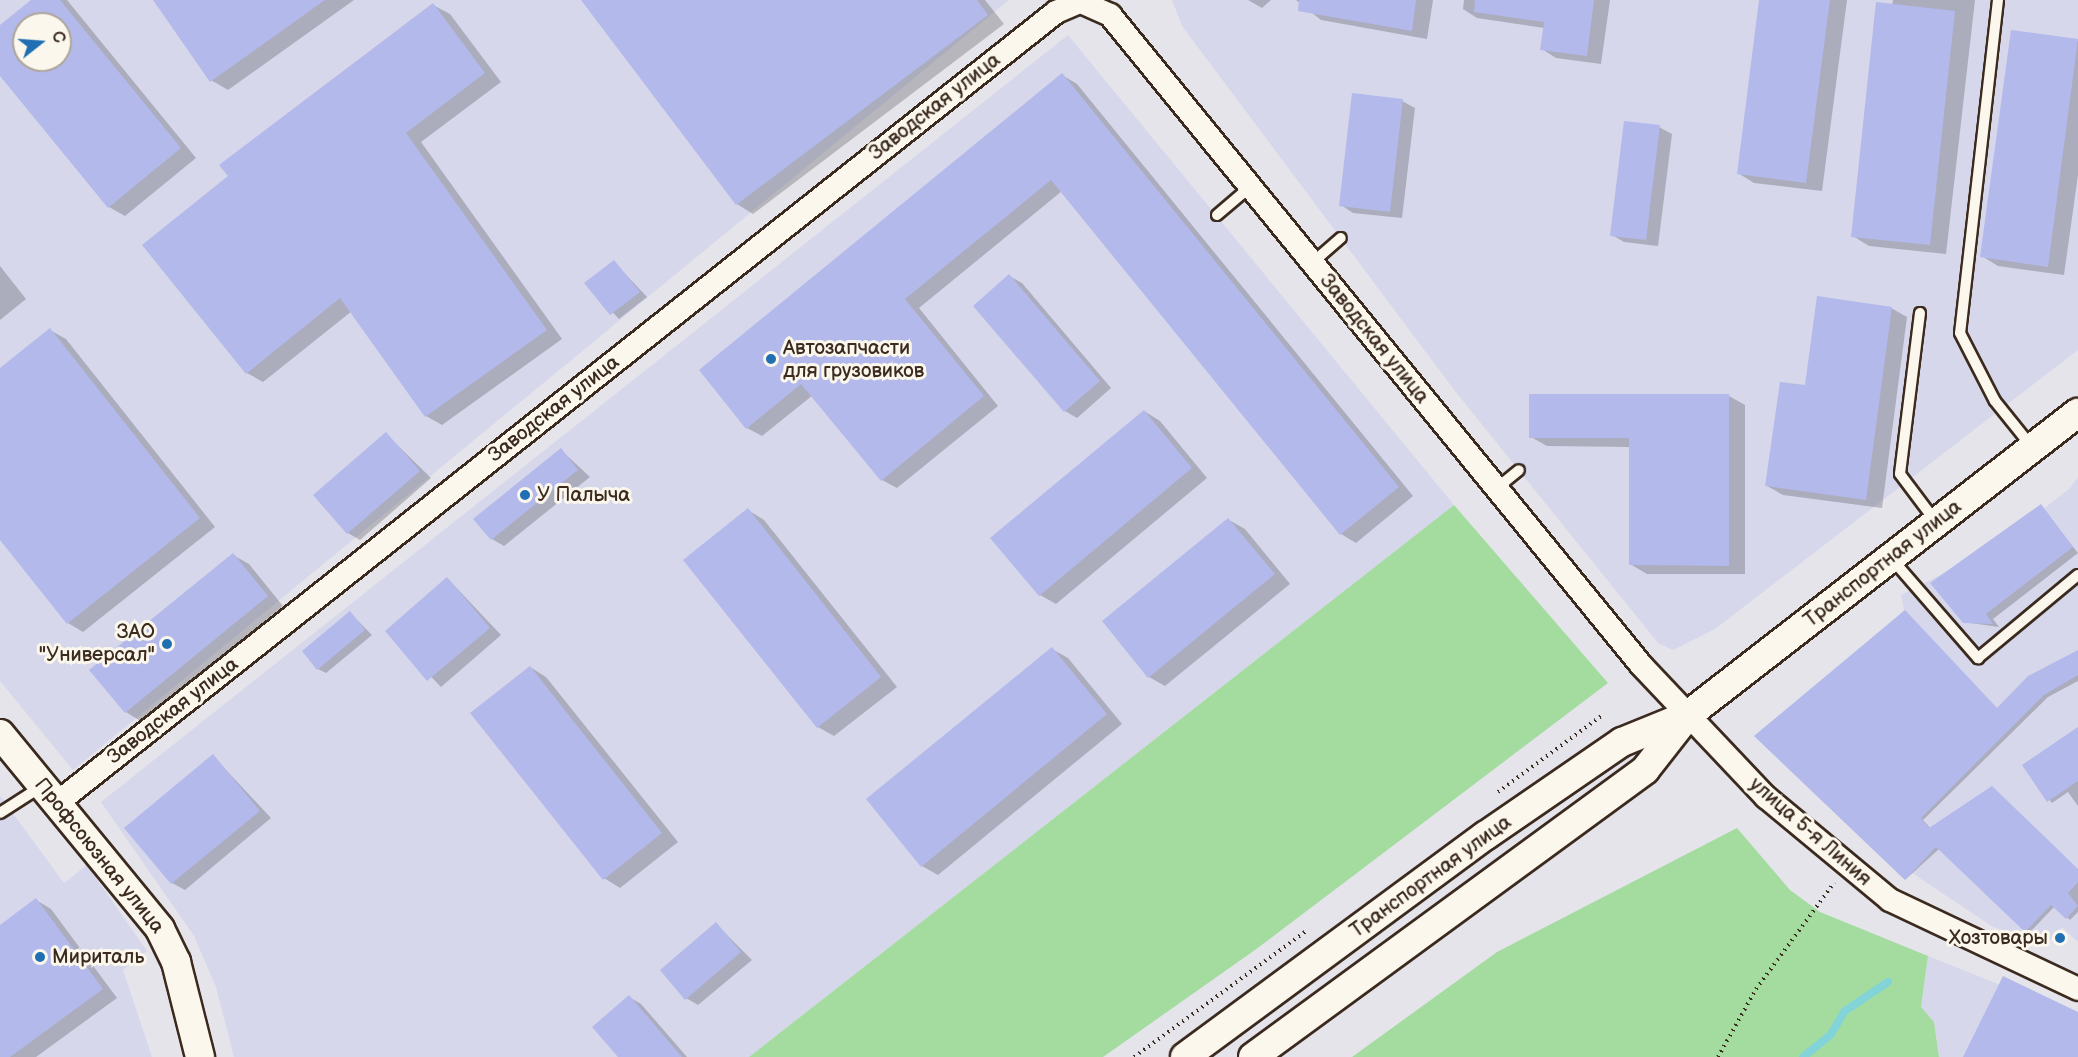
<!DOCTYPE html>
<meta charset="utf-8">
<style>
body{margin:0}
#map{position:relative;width:2078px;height:1057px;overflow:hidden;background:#e5e4eb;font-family:"Balsamiq Sans",sans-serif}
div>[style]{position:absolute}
.built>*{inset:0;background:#d6d7eb}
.green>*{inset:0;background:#a4dca0}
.shadow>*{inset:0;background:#0003}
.stream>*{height:8px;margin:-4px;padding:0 4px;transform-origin:4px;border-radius:4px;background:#82d4d8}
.building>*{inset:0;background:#b3b9ea}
.path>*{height:4px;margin-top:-2px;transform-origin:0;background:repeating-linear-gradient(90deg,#3b2a1e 0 1.5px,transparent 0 6px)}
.roads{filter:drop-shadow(2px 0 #3b2a1e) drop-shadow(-2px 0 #3b2a1e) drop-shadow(0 2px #3b2a1e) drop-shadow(0 -2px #3b2a1e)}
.service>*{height:10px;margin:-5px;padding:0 5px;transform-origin:5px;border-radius:5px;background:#fbf7ec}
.minor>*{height:22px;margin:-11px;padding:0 11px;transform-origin:11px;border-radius:11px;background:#fbf7ec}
.tertiary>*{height:28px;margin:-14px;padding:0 14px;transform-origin:14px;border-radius:14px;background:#fbf7ec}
.dots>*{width:16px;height:16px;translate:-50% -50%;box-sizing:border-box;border:3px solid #fbf7ec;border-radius:50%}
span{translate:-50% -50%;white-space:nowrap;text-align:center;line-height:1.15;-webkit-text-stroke:6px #fbf7ec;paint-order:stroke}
.street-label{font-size:20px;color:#3b2a1e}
.poi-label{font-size:20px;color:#3b2a1e}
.left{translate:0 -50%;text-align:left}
.right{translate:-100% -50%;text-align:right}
.north{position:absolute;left:12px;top:12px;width:60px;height:60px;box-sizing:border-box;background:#fbf7ec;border:2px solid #aea59a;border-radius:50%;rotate:73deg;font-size:16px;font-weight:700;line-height:24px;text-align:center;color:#3b2a1e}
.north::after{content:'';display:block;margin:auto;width:21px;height:27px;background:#1f6fb2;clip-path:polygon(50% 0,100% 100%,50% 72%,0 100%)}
</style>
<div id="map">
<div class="built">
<div style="clip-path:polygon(evenodd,0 0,1009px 0,73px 770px,0 681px,0 0,24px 24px,60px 24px,60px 60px,24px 60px,24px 24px)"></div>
<div style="clip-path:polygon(1172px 0,2078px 0,2078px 350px,1715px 629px,1673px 650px,1658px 643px,1455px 391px,1182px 26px)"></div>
<div style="clip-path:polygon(1068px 35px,1454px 505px,749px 1057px,234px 1057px,216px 987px,194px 936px,101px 802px)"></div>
<div style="clip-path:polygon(2078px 477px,2078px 942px,2062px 927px,2046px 944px,1993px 927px,1912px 873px,1905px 880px,1754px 736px,1884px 631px,1904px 610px,1901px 595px,1948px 571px,1954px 579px,2070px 488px)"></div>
<div style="clip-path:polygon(0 796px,64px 883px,87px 865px,147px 951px,123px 970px,152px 1057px,0 1057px)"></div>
<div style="clip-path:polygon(1928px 956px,2078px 1016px,2078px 1057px,1939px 1057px,1934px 1022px,1921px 1007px)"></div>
</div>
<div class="green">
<div style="clip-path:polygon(1454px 505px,1608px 683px,1255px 950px,1103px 1057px,749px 1057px)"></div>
<div style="clip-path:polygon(1737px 828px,1790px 890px,1820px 912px,1928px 956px,1921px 1007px,1934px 1022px,1939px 1057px,1352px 1057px,1497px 952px)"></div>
</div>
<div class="shadow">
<div style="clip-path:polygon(evenodd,33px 0,67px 0,196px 158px,125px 216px,109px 207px,0 74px,0 27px,33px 0,24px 24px,60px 24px,60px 60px,24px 60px,24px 24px)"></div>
<div style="clip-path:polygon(161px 0,354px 0,228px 90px,211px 80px)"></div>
<div style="clip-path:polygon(583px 0,985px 0,1004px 24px,753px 214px,737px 204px)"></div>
<div style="clip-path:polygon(1248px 0,1271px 0,1262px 8px)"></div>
<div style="clip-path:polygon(1296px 0,1433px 0,1427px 39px,1321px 20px)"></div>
<div style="clip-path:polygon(1464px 0,1610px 0,1601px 64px,1556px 58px,1542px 49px,1544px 28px,1477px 18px,1463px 9px)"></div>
<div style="clip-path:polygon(1760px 0,1847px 0,1822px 191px,1754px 183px,1738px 173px)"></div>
<div style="clip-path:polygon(1893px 0,1975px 0,1946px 254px,1869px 246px,1853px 236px)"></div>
<div style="clip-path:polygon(433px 5px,450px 14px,501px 82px,421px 142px,562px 339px,442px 425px,426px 416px,352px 311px,263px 382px,247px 373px,230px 176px)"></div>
<div style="clip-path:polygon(2013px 32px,2078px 41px,2078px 175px,2064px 275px,1998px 266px,1982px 256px)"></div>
<div style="clip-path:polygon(1062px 75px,1077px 84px,1413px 496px,1356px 543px,1341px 534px,1062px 191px,919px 308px,998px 406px,897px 488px,882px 480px,813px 395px,762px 436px,747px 428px)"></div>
<div style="clip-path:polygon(1402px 101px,1415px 108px,1402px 218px,1353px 213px,1341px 205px)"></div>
<div style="clip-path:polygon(1659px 127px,1672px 134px,1658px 246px,1624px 242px,1612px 235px)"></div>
<div style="clip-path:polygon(614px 262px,647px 297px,619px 319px,586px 284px)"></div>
<div style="clip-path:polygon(0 266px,26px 299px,0 320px)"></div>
<div style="clip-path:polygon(1009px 276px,1022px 283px,1111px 388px,1077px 418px,1065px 411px)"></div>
<div style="clip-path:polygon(1891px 308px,1907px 317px,1882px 508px,1783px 495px,1767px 486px,1806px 387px)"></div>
<div style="clip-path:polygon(50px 330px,66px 339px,215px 527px,83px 632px,68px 623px,0 538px,0 370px)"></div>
<div style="clip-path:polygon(1729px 396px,1745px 405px,1745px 574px,1647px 574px,1630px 564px,1631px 447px,1547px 446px,1531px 437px)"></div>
<div style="clip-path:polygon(1144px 411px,1160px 421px,1207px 478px,1056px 604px,1040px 595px)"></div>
<div style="clip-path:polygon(386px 434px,431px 478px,360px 540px,348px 533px)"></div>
<div style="clip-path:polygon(561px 450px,590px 477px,504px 546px,492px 539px)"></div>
<div style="clip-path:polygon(2041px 506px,2078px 553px,1993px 619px,1999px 627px,1964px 622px)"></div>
<div style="clip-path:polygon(748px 510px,764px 520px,897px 687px,834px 736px,818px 727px)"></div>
<div style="clip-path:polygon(1229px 520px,1245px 529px,1290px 584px,1165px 686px,1149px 677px)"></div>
<div style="clip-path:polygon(233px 555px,249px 564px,283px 606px,142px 722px,126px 712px,92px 671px)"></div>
<div style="clip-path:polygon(448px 579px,501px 635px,441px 687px,387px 631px)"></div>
<div style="clip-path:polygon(350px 613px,372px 635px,326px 673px,318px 669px)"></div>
<div style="clip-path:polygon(1052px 649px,1068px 658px,1122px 724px,938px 875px,922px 866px)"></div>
<div style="clip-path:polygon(2078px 653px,2078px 681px,2048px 697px,1923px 820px,1931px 829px,2078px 870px,2078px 912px,2070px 920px,2055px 906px,2029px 933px,1939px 849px,1906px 879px,1756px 736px,1998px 709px)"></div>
<div style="clip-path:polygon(530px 667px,546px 677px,678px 842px,620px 888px,604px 878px)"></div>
<div style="clip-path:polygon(2078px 728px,2078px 806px,2068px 792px,2052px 803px,2024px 766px)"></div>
<div style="clip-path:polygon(213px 756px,271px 818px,185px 890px,172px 883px)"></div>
<div style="clip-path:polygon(36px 900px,51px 909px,117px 998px,36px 1057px,0 1057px,0 927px)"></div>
<div style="clip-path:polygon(716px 924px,752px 960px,698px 1005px,686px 998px)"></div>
<div style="clip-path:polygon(629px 997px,641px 1004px,687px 1057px,620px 1057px)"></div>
</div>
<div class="stream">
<div style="left:1803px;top:1057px;width:36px;rotate:-39deg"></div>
<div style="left:1831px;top:1034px;width:27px;rotate:-59deg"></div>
<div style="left:1845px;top:1011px;width:52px;rotate:-34deg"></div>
</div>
<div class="building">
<div style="clip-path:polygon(evenodd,31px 0,60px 0,181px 148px,108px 208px,0 76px,0 25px,31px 0,24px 24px,60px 24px,60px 60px,24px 60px,24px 24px)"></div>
<div style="clip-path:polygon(153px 0,325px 0,210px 82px)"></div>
<div style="clip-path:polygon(581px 0,977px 0,988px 15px,736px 205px)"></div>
<div style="clip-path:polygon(1299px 0,1416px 0,1412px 31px,1298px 11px)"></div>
<div style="clip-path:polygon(1475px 0,1594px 0,1587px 56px,1540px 50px,1544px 22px,1474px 12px)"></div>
<div style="clip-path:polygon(1759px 0,1830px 0,1806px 183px,1737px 174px)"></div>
<div style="clip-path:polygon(1876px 2px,1955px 11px,1930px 245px,1851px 237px)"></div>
<div style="clip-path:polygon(433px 3px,485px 73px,406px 133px,547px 330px,425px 417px,340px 298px,246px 374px,142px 245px,228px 176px,219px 165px)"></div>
<div style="clip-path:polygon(2011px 30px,2078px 39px,2048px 267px,1980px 257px)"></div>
<div style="clip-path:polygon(1062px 73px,1399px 487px,1340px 535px,1051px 180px,905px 299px,984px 396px,881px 481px,801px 384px,746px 429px,699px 370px)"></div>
<div style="clip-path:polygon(1352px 93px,1403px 99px,1390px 212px,1339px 206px)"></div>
<div style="clip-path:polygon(1624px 121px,1660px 125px,1646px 240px,1610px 236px)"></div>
<div style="clip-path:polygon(614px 260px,640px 292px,610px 315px,584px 283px)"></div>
<div style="clip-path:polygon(1009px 274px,1100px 381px,1064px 412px,973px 306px)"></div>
<div style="clip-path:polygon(1817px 296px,1892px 307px,1866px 500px,1765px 486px,1780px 382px,1805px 385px)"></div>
<div style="clip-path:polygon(50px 328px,200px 518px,67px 624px,0 540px,0 368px)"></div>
<div style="clip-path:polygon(1529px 394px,1729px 394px,1729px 566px,1629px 565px,1629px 438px,1529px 438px)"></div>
<div style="clip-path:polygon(1144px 410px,1192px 468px,1039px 596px,990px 538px)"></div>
<div style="clip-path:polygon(386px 432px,420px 471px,347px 534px,313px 495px)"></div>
<div style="clip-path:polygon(561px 448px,578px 470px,491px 540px,473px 519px)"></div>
<div style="clip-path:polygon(2041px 504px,2073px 547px,1986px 614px,1993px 624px,1963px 623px,1930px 583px)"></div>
<div style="clip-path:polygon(748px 508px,881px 677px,817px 728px,683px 560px)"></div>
<div style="clip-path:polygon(1228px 518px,1275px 574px,1148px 678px,1102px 621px)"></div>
<div style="clip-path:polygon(233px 553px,268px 596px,125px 713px,89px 670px)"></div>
<div style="clip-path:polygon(447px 577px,490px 628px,427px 681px,385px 631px)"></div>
<div style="clip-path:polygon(1905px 610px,1997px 708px,2028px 676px,2078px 650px,2078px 675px,2044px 695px,1921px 818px,1929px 828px,1992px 786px,2078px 869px,2078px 882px,2068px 893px,2078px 906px,2066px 919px,2051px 905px,2025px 932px,1936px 847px,1905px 880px,1754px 736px)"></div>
<div style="clip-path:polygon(350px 611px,365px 630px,317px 670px,302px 651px)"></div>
<div style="clip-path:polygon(1052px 647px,1107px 714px,921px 867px,866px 799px)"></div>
<div style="clip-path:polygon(530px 666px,662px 833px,603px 880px,470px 713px)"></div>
<div style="clip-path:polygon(2078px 727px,2078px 781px,2047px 802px,2022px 765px)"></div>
<div style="clip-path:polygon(213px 754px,260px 811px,171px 884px,124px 828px)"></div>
<div style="clip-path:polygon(36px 898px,103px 989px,10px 1057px,0 1057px,0 925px)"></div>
<div style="clip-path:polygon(716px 922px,741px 952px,685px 1000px,660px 970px)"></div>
<div style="clip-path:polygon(2003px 976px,2078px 1012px,2078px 1057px,1963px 1057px)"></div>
<div style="clip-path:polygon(629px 995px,682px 1057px,618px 1057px,592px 1027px)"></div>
</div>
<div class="path">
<div style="left:1498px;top:792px;width:128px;rotate:-36.4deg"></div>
<div style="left:1134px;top:1057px;width:212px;rotate:-36.2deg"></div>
<div style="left:1718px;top:1057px;width:78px;rotate:-60.8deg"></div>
<div style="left:1756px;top:989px;width:132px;rotate:-53.7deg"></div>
</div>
<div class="roads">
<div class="service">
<div style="left:1998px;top:0;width:335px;rotate:96.5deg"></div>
<div style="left:1960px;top:333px;width:76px;rotate:62.8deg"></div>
<div style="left:1995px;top:401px;width:59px;rotate:51.2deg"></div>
<div style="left:1217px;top:215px;width:43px;rotate:-40.3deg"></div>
<div style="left:1312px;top:263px;width:38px;rotate:-41deg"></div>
<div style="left:1920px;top:313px;width:162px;rotate:97.1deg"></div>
<div style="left:1900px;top:474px;width:60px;rotate:53.1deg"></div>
<div style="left:1497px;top:488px;width:28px;rotate:-39deg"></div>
<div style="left:1891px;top:558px;width:133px;rotate:49deg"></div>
<div style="left:1978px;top:658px;width:130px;rotate:-39.7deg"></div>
<div style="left:0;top:813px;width:50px;rotate:-32.7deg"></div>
</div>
<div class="minor">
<div style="left:1081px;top:2px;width:32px;rotate:24deg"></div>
<div style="left:1110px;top:15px;width:839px;rotate:50.75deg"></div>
<div style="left:1641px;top:665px;width:182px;rotate:46.6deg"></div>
<div style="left:1766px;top:797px;width:161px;rotate:39.7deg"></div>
<div style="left:1890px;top:900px;width:208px;rotate:25.3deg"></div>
<div style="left:57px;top:803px;width:1274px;rotate:-38.37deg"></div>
<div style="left:1056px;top:12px;width:30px;rotate:-23deg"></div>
</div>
<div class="tertiary">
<div style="left:0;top:734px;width:252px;rotate:50.6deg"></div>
<div style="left:160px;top:929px;width:37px;rotate:64deg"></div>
<div style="left:176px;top:962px;width:98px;rotate:75.8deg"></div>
<div style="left:1185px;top:1057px;width:373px;rotate:-36.4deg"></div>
<div style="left:1485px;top:836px;width:166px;rotate:-34.5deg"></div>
<div style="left:1622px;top:742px;width:69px;rotate:-22.1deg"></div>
<div style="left:1253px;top:1057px;width:486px;rotate:-36.2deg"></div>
<div style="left:1645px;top:770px;width:70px;rotate:-52deg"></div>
<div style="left:1688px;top:715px;width:493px;rotate:-37.8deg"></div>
</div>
</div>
<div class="dots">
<div style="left:771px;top:359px;background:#1f6fb2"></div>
<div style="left:525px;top:495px;background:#1f6fb2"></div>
<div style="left:167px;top:644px;background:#1f6fb2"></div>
<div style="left:2060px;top:938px;background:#1f6fb2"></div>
<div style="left:40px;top:957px;background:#1f6fb2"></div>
</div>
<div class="street-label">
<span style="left:935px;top:107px;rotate:-38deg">Заводская улица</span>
<span style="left:1374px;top:339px;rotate:51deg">Заводская улица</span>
<span style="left:554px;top:409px;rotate:-38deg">Заводская улица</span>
<span style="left:1883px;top:564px;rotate:-38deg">Транспортная улица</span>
<span style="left:173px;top:711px;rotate:-38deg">Заводская улица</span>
<span style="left:1810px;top:832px;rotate:41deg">улица 5-я Линия</span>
<span style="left:99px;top:856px;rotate:51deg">Профсоюзная улица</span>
<span style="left:1431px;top:877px;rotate:-36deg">Транспортная улица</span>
</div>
<div class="poi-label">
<span class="left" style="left:783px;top:360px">Автозапчасти<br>для грузовиков</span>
<span class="left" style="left:537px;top:495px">У Палыча</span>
<span class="right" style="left:155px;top:644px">ЗАО<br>"Универсал"</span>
<span class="right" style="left:2048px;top:938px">Хозтовары</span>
<span class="left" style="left:52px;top:957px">Мириталь</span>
</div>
<div class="north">С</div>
</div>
